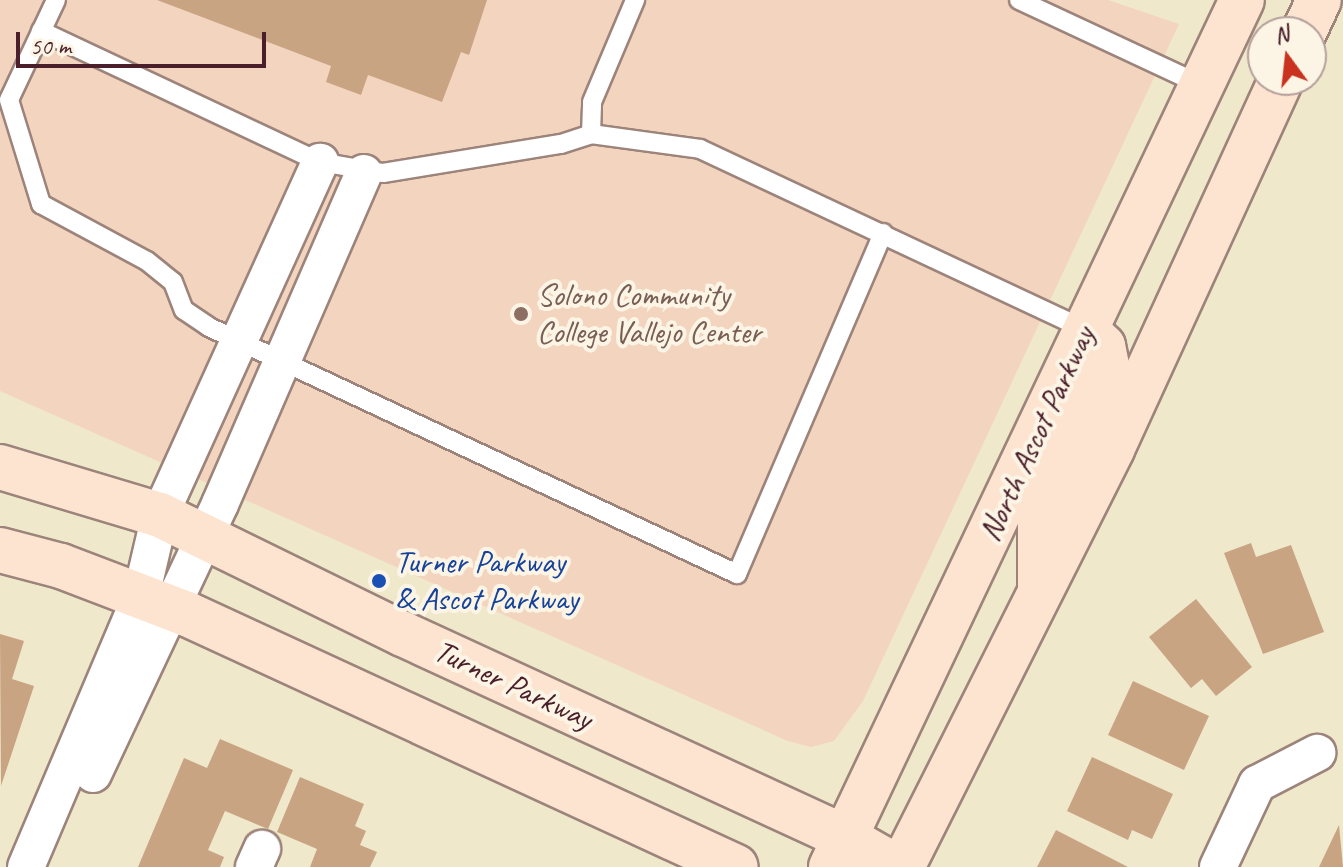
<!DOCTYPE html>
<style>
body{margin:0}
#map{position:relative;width:1343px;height:867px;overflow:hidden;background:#efe8cb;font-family:Caveat,sans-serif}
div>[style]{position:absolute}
.built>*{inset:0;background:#f3d4bf}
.building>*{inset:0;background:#c9a483}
.roads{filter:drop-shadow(2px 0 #9c847b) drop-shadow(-2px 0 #9c847b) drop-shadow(0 2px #9c847b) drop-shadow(0 -2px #9c847b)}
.lane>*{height:18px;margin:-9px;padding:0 9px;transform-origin:9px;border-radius:9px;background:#fff}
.street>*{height:36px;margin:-18px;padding:0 18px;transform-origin:18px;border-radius:18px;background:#fff}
.secondary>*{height:44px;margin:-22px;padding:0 22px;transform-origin:22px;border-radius:22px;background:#fde4d1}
.dots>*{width:22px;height:22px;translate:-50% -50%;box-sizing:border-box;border:4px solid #fcf5e5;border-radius:50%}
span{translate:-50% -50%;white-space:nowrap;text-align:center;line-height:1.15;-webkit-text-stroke:8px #fcf5e5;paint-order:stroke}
.education-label{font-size:32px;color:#785e54}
.left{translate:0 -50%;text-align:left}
.street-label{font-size:32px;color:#4a1f2b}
.transit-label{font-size:32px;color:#164399}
.north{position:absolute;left:1247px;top:16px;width:80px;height:80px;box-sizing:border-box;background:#fcf5e5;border:2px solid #b59f9b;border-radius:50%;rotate:345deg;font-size:22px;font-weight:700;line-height:32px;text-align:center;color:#4a1f2b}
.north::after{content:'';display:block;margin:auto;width:28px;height:36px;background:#c8321e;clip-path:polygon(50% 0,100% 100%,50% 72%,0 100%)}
.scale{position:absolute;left:16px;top:32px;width:250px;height:36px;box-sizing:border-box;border:4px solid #4a1f2b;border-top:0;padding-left:10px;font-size:24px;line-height:28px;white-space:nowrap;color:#4a1f2b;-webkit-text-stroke:6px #fcf5e5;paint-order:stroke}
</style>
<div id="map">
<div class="built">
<div style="clip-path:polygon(0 0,1108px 0,1179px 24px,863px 701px,834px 741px,811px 747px,788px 741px,0 391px)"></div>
</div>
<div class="building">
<div style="clip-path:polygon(157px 0,487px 0,469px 55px,461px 52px,442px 102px,368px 75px,361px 95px,326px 82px,331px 66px)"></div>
<div style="clip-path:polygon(1251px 543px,1256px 557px,1291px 545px,1324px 632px,1263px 654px,1224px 553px)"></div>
<div style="clip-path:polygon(1196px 599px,1252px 667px,1216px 696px,1202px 679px,1191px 688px,1149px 637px)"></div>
<div style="clip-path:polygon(0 634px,24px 641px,12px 679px,34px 686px,1px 786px)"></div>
<div style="clip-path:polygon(1133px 681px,1209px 716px,1184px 770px,1108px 735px)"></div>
<div style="clip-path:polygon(220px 739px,293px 770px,268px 829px,225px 811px,208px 850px,224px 857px,220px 867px,138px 867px,184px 758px,207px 768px)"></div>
<div style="clip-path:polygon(1092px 757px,1173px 794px,1152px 839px,1132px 830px,1128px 840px,1067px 811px)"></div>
<div style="clip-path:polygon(300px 777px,364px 804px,355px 826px,366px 831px,360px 845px,377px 852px,370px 867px,310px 867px,317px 849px,277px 832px)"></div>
<div style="clip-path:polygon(1339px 825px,1343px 867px,1319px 867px)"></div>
<div style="clip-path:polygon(1056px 830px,1128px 867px,1037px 867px)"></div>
</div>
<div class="roads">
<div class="lane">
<div style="left:56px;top:0;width:110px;rotate:115.2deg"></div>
<div style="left:9px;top:100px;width:109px;rotate:72.9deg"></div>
<div style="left:41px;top:204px;width:120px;rotate:28.3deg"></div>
<div style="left:147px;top:261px;width:33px;rotate:39deg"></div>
<div style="left:173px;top:282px;width:30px;rotate:69deg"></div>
<div style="left:184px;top:310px;width:30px;rotate:34deg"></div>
<div style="left:209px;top:327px;width:583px;rotate:25.07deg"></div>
<div style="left:737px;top:574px;width:371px;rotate:-66.8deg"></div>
<div style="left:1019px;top:0;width:201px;rotate:25deg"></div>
<div style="left:41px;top:31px;width:308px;rotate:25.2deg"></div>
<div style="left:320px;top:162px;width:64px;rotate:9.9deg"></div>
<div style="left:383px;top:173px;width:180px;rotate:-9.3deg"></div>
<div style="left:561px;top:144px;width:32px;rotate:-18deg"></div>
<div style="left:591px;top:134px;width:32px;rotate:-88deg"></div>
<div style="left:592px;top:102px;width:111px;rotate:-67.1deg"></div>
<div style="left:591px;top:134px;width:110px;rotate:7.8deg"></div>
<div style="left:700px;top:149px;width:426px;rotate:25.1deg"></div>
</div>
<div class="street">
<div style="left:93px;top:774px;width:298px;rotate:-64.8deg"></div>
<div style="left:220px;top:504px;width:361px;rotate:-66.5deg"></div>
<div style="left:26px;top:867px;width:294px;rotate:-67deg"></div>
<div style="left:141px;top:596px;width:83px;rotate:-76.8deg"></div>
<div style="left:160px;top:515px;width:388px;rotate:-65.6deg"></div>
<div style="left:254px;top:867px;width:20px;rotate:-66deg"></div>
<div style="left:1218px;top:867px;width:92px;rotate:-64.8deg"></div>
<div style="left:1257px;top:784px;width:68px;rotate:-27.3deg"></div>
</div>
<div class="secondary">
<div style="left:1304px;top:32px;width:35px;rotate:-65deg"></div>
<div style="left:0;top:467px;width:167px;rotate:16.7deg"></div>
<div style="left:160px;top:515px;width:271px;rotate:26.1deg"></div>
<div style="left:403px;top:634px;width:488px;rotate:24.7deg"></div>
<div style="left:846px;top:838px;width:59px;rotate:29.6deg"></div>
<div style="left:0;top:550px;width:63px;rotate:14.7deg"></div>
<div style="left:61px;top:566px;width:135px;rotate:20.9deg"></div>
<div style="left:187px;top:614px;width:604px;rotate:24.74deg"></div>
<div style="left:1040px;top:586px;width:64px;rotate:-90deg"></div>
<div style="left:1040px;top:522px;width:170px;rotate:-66.8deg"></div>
<div style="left:1107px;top:366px;width:20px;rotate:-101deg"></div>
<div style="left:1103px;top:346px;width:23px;rotate:-137deg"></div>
<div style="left:831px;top:867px;width:959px;rotate:-64.64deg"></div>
<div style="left:902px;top:867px;width:468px;rotate:-63.3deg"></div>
<div style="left:1112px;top:449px;width:406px;rotate:-65.4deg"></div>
</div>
</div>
<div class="dots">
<div style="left:521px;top:314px;background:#8d6e63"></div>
<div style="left:379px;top:581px;background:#1a4fb4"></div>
</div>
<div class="education-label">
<span class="left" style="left:537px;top:314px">Solono Community<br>College Vallejo Center</span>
</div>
<div class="street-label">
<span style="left:1037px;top:434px;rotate:-65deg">North Ascot Parkway</span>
<span style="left:513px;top:685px;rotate:25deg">Turner Parkway</span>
</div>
<div class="transit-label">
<span class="left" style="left:395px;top:581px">Turner Parkway<br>&amp; Ascot Parkway</span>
</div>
<div class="north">N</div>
<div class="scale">50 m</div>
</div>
